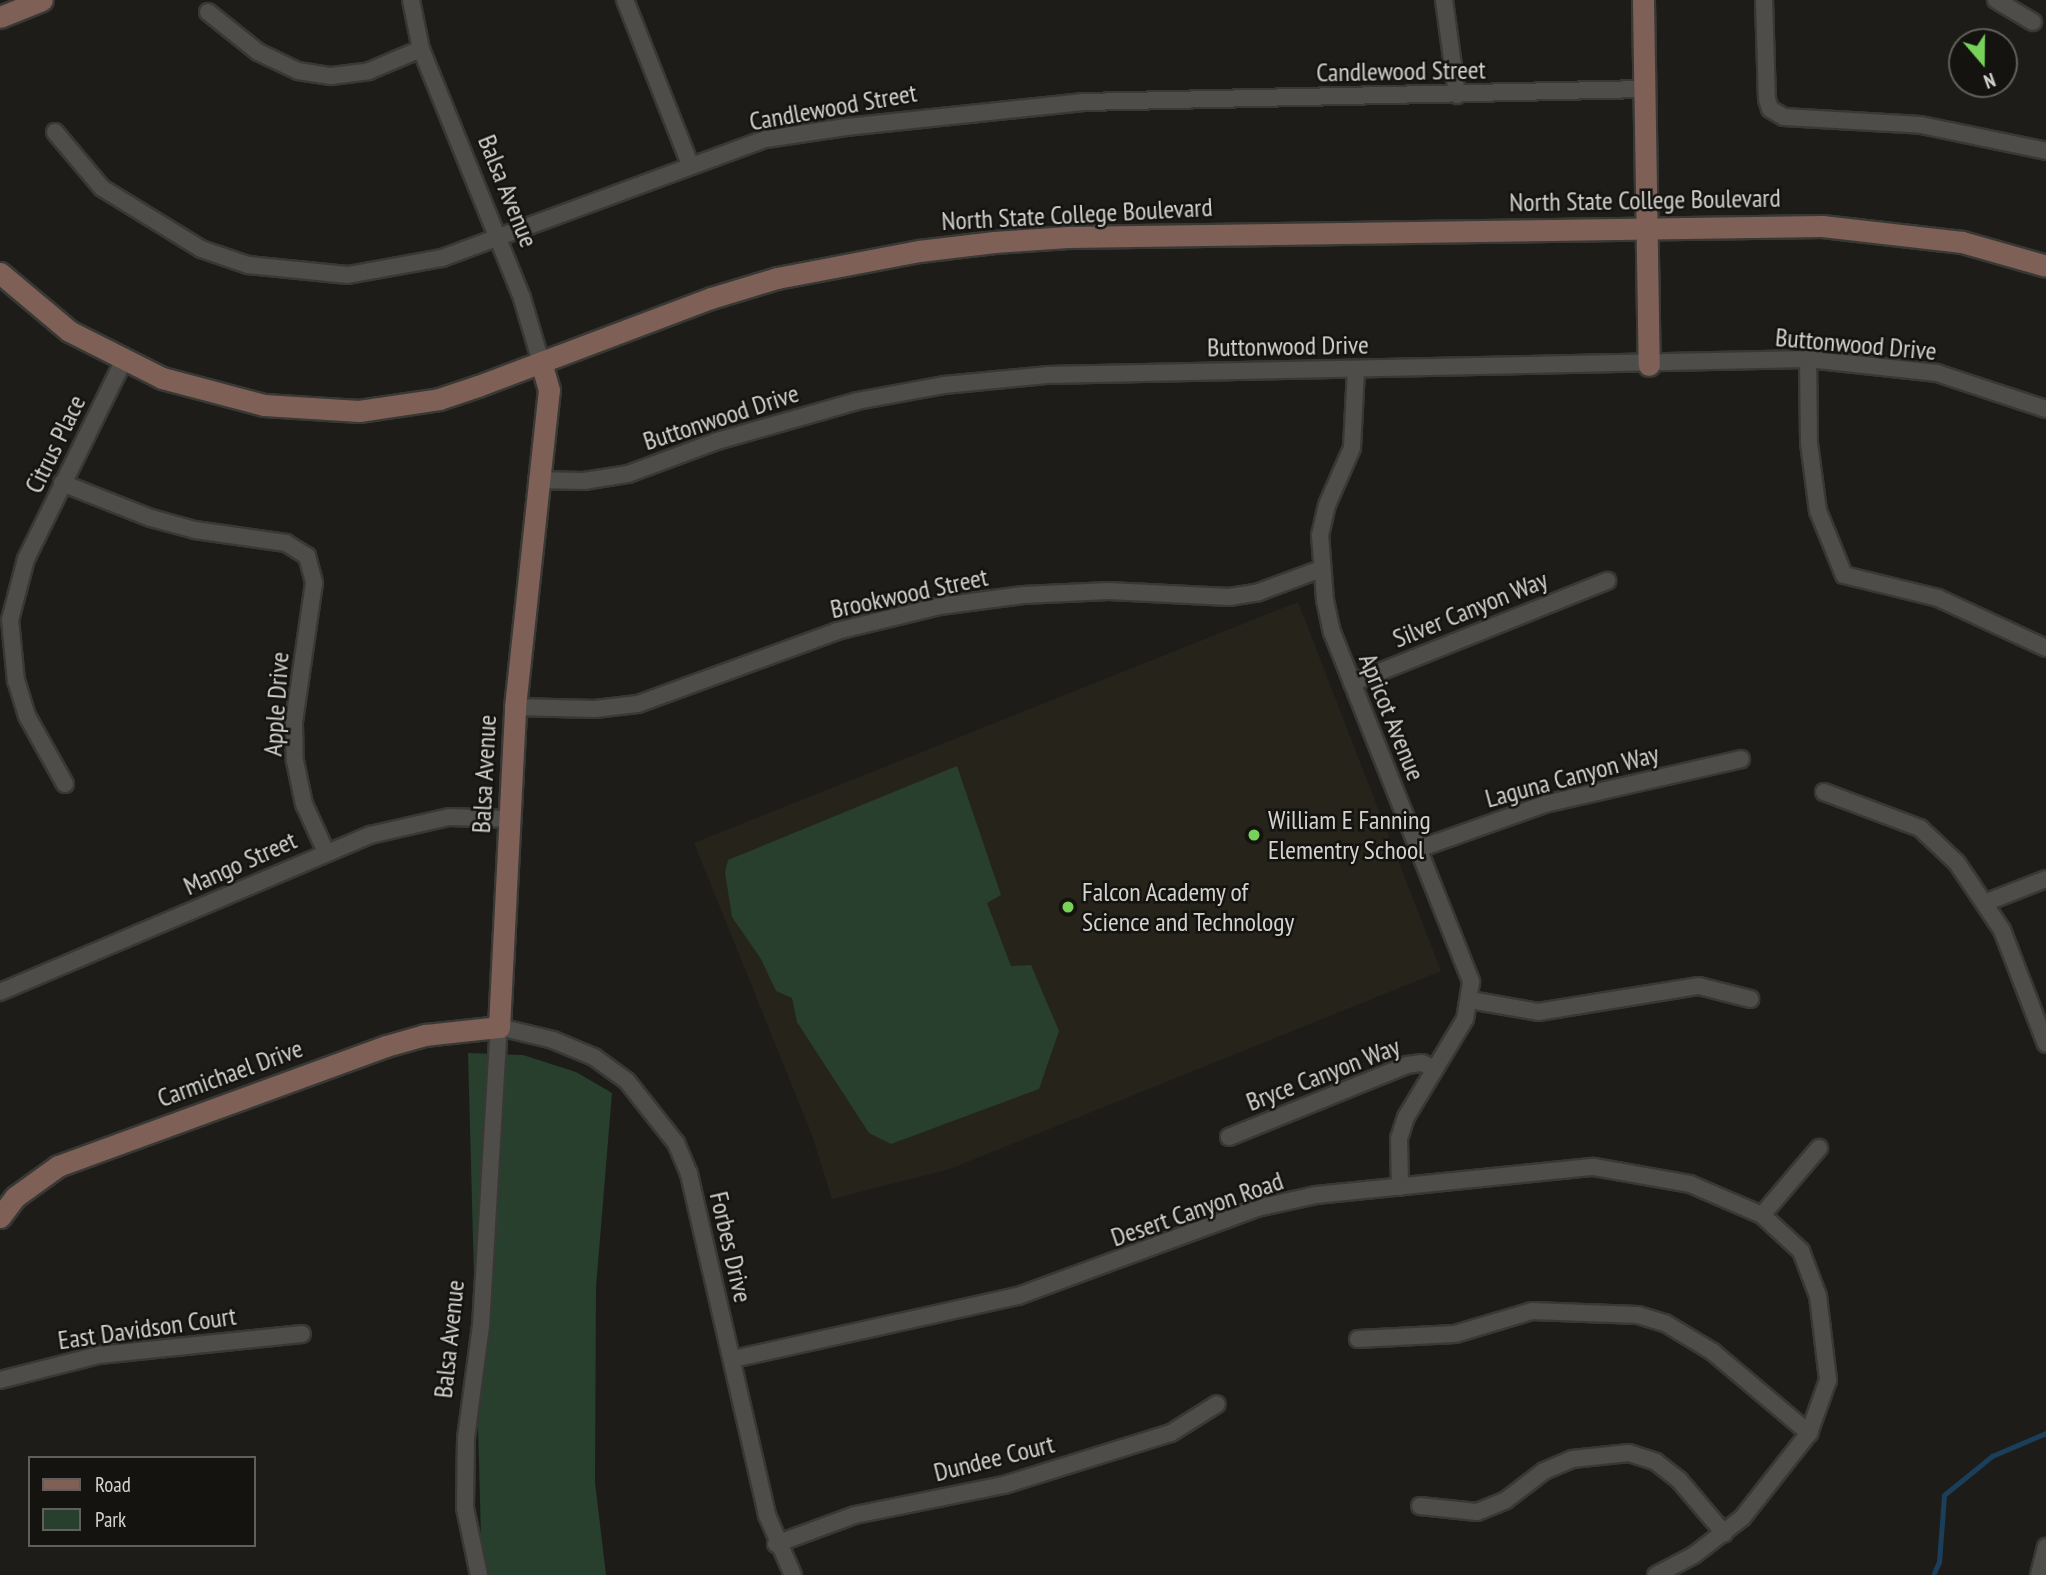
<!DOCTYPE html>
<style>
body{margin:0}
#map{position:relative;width:2046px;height:1575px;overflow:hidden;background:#1d1c19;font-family:"PT Sans Narrow",sans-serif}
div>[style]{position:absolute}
.built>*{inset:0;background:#26231b}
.green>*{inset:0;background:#273f2c}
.stream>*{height:5px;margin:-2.5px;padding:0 2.5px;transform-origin:2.5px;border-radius:2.5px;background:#1b3f5b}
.roads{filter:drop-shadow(2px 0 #383835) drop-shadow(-2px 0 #383835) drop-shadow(0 2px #383835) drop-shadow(0 -2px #383835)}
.street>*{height:16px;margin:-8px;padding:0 8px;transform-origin:8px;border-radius:8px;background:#4e4d4a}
.secondary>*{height:21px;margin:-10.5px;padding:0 10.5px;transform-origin:10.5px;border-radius:10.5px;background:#7f6056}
.dots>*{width:19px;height:19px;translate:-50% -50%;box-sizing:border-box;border:4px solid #141310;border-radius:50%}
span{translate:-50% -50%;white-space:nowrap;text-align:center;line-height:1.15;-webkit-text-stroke:5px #141310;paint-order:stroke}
.street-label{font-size:26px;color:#d2d2cf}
.poi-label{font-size:26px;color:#d2d2cf}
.left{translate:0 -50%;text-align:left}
.legend{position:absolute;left:28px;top:1456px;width:228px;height:91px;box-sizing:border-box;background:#141310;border:2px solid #605f5c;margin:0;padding:9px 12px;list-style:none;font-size:21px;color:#d2d2cf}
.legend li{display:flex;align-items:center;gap:14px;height:35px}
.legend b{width:35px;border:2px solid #605f5c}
.north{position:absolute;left:1948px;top:28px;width:70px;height:70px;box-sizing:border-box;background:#141310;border:2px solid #605f5c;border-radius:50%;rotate:160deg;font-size:19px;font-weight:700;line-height:28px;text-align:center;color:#d2d2cf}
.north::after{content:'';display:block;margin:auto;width:24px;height:32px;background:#77d259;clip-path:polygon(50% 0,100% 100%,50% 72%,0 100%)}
</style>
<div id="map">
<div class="built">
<div style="clip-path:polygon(1298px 602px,1441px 971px,950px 1169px,832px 1199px,812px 1135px,694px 843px)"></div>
</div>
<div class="green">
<div style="clip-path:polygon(957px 766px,1001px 895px,987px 903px,1011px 966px,1031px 965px,1059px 1031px,1039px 1089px,891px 1144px,869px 1133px,797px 1022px,792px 998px,776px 991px,761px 959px,732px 917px,725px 872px,728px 860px)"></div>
<div style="clip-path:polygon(468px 1053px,523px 1055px,576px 1072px,612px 1093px,596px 1287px,595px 1482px,606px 1575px,482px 1575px)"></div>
</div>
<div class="stream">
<div style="left:1934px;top:1573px;width:12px;rotate:-66deg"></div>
<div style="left:1939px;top:1562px;width:67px;rotate:-85.7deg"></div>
<div style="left:1944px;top:1495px;width:62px;rotate:-39.1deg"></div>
<div style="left:1992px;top:1456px;width:59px;rotate:-23.1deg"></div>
</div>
<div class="roads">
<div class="street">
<div style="left:411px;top:0;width:50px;rotate:78.5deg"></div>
<div style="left:421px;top:49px;width:269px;rotate:67.9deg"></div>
<div style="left:522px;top:298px;width:67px;rotate:73.5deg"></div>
<div style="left:625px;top:0;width:176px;rotate:68.4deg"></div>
<div style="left:1444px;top:0;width:96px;rotate:82.2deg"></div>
<div style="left:1764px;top:0;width:99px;rotate:88.3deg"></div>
<div style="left:1767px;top:99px;width:10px;rotate:73deg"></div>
<div style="left:1770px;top:109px;width:16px;rotate:30deg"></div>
<div style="left:1784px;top:117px;width:137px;rotate:3.3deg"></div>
<div style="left:1921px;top:125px;width:128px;rotate:11.7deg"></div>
<div style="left:1996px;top:0;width:43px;rotate:30.7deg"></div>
<div style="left:208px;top:12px;width:64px;rotate:38.7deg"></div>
<div style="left:258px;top:52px;width:44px;rotate:25.4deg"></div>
<div style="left:298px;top:71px;width:33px;rotate:9deg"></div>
<div style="left:331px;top:76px;width:38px;rotate:-7deg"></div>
<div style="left:369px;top:71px;width:56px;rotate:-22.9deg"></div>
<div style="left:55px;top:132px;width:73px;rotate:50deg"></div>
<div style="left:102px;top:188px;width:116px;rotate:31.6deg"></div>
<div style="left:201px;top:249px;width:50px;rotate:18.8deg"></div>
<div style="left:248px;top:265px;width:100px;rotate:5.7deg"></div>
<div style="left:348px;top:275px;width:96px;rotate:-10.3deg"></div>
<div style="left:442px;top:258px;width:345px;rotate:-20.2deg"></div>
<div style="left:766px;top:139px;width:81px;rotate:-8.5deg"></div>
<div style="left:846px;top:127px;width:239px;rotate:-6deg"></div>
<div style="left:1084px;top:102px;width:560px;rotate:-1.33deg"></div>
<div style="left:1808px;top:359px;width:84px;rotate:89.3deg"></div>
<div style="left:1809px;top:443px;width:69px;rotate:82.5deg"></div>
<div style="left:1818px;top:511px;width:69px;rotate:67.9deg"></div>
<div style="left:1844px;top:575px;width:97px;rotate:13.7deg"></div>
<div style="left:1938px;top:598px;width:119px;rotate:24.8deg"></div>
<div style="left:1356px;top:369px;width:79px;rotate:92.9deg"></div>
<div style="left:1352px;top:448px;width:62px;rotate:113.7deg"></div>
<div style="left:1327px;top:505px;width:31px;rotate:103deg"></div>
<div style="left:1320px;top:535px;width:65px;rotate:85.6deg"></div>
<div style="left:1325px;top:600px;width:33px;rotate:78deg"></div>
<div style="left:1332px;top:632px;width:377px;rotate:68.3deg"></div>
<div style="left:1471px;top:982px;width:37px;rotate:99deg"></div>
<div style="left:1465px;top:1019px;width:114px;rotate:121deg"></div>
<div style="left:1406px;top:1117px;width:23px;rotate:108deg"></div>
<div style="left:1399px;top:1139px;width:48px;rotate:88.8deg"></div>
<div style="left:537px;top:480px;width:47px;rotate:1.2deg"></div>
<div style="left:584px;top:481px;width:45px;rotate:-9deg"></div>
<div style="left:628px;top:474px;width:95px;rotate:-20.3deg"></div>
<div style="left:717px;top:441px;width:146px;rotate:-15.9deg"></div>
<div style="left:857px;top:401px;width:88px;rotate:-10.4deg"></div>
<div style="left:944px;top:385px;width:103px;rotate:-5.5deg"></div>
<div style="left:1047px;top:375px;width:761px;rotate:-1.2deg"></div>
<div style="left:1808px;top:359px;width:130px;rotate:6.2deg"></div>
<div style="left:1937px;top:373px;width:115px;rotate:18.3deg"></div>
<div style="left:62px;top:483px;width:96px;rotate:21.5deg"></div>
<div style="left:151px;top:518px;width:46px;rotate:15.3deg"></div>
<div style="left:195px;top:530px;width:92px;rotate:8.1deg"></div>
<div style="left:286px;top:543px;width:25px;rotate:32deg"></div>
<div style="left:307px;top:556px;width:28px;rotate:75deg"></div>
<div style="left:314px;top:583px;width:140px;rotate:98.2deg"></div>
<div style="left:294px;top:722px;width:39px;rotate:89deg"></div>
<div style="left:295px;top:761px;width:44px;rotate:78.2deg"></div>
<div style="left:304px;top:804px;width:53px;rotate:65.4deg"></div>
<div style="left:1352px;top:683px;width:275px;rotate:-21.8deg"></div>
<div style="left:515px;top:707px;width:80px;rotate:1.4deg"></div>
<div style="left:595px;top:709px;width:43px;rotate:-6.6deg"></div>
<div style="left:638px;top:704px;width:212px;rotate:-20.1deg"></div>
<div style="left:837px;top:631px;width:106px;rotate:-13.6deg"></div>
<div style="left:940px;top:606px;width:84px;rotate:-7.5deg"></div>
<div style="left:1023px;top:595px;width:86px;rotate:-2.7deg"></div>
<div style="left:1109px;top:591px;width:120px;rotate:2.9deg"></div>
<div style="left:1229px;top:597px;width:30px;rotate:-9deg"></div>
<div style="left:1259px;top:592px;width:66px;rotate:-20.4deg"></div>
<div style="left:65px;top:784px;width:78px;rotate:-119.2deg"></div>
<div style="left:27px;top:716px;width:37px;rotate:-107deg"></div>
<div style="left:16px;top:681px;width:61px;rotate:-95.6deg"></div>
<div style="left:10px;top:620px;width:63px;rotate:-75.3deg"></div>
<div style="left:26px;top:559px;width:220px;rotate:-63.8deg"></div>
<div style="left:1824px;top:792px;width:103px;rotate:20.6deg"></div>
<div style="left:1920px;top:828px;width:51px;rotate:43.4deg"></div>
<div style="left:1957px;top:863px;width:81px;rotate:56.1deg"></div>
<div style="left:2002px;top:930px;width:122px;rotate:68.9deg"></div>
<div style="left:1418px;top:849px;width:135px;rotate:-19.5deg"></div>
<div style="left:1545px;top:804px;width:201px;rotate:-12.9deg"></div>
<div style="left:1987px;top:902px;width:63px;rotate:-21.3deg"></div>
<div style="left:0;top:992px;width:402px;rotate:-23deg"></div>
<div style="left:370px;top:835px;width:81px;rotate:-12.8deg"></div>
<div style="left:449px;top:817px;width:60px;rotate:1.9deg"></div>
<div style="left:1470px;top:1000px;width:69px;rotate:10deg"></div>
<div style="left:1538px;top:1012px;width:163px;rotate:-9.2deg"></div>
<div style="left:1699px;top:986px;width:53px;rotate:14.3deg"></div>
<div style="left:1229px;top:1137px;width:192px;rotate:-22deg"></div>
<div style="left:1407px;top:1065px;width:15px;rotate:-8deg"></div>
<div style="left:1422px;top:1063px;width:14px;rotate:25deg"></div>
<div style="left:1762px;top:1215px;width:88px;rotate:-49.6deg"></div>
<div style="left:1358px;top:1339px;width:97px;rotate:-3deg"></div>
<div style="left:1455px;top:1334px;width:80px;rotate:-16.6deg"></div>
<div style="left:1532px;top:1311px;width:106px;rotate:2.2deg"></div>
<div style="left:1638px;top:1315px;width:28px;rotate:17deg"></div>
<div style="left:1665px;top:1323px;width:56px;rotate:31.1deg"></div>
<div style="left:1713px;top:1352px;width:126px;rotate:40.2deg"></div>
<div style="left:733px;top:1359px;width:292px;rotate:-12.5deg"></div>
<div style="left:1018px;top:1296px;width:255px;rotate:-20.2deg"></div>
<div style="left:1257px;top:1208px;width:60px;rotate:-12.4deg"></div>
<div style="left:1316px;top:1195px;width:279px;rotate:-5.8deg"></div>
<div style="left:1594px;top:1167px;width:97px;rotate:10deg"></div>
<div style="left:1690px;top:1184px;width:78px;rotate:23.3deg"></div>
<div style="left:1762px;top:1215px;width:53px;rotate:42.7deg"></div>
<div style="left:1801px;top:1251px;width:48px;rotate:69.3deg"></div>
<div style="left:1818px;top:1296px;width:85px;rotate:83.2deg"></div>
<div style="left:1828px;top:1380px;width:56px;rotate:109.7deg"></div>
<div style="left:1809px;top:1433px;width:108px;rotate:128.2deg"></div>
<div style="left:1742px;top:1518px;width:61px;rotate:142.4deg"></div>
<div style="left:1694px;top:1555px;width:43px;rotate:152.2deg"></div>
<div style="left:0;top:1380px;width:102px;rotate:-14.2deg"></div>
<div style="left:99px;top:1355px;width:204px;rotate:-5.9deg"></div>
<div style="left:1420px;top:1506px;width:57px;rotate:6deg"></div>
<div style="left:1477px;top:1512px;width:31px;rotate:-22deg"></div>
<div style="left:1506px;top:1500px;width:48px;rotate:-37.3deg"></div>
<div style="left:1544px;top:1471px;width:30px;rotate:-23deg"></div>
<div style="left:1572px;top:1459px;width:57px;rotate:-6deg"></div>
<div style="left:1629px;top:1453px;width:28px;rotate:18deg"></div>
<div style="left:1656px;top:1462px;width:29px;rotate:38deg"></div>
<div style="left:1679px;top:1480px;width:70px;rotate:49.7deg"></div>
<div style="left:776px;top:1544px;width:84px;rotate:-20.2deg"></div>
<div style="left:855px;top:1515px;width:152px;rotate:-11.4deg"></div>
<div style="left:1004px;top:1485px;width:175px;rotate:-17.3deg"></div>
<div style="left:1171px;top:1433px;width:54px;rotate:-32.2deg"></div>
<div style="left:479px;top:1575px;width:68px;rotate:-101.8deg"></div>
<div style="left:465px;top:1508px;width:70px;rotate:-89.2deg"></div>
<div style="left:466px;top:1438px;width:113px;rotate:-82.4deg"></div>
<div style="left:481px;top:1326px;width:300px;rotate:-86.6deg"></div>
<div style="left:499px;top:1027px;width:56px;rotate:13.5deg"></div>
<div style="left:553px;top:1040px;width:44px;rotate:22.5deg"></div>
<div style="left:594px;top:1057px;width:41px;rotate:36deg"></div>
<div style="left:627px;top:1081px;width:79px;rotate:51.7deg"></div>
<div style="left:676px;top:1143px;width:34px;rotate:67deg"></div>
<div style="left:689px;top:1174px;width:350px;rotate:77.1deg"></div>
<div style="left:767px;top:1515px;width:65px;rotate:66.6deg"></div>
<div style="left:2039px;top:1575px;width:29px;rotate:-76deg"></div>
</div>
<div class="secondary">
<div style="left:1643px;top:0;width:365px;rotate:89.1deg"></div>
<div style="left:0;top:17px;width:45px;rotate:-22deg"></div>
<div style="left:0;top:273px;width:90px;rotate:40deg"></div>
<div style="left:69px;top:331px;width:104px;rotate:26.8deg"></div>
<div style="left:162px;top:378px;width:106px;rotate:14.8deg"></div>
<div style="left:264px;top:405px;width:95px;rotate:3.6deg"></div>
<div style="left:359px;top:411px;width:81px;rotate:-8.5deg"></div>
<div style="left:439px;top:399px;width:41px;rotate:-18.4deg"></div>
<div style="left:478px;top:386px;width:249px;rotate:-20.7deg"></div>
<div style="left:711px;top:298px;width:69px;rotate:-16.9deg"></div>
<div style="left:777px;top:278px;width:145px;rotate:-10.8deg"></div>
<div style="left:919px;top:251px;width:76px;rotate:-6.8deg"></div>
<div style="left:994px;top:242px;width:74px;rotate:-3.9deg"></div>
<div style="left:1068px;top:237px;width:754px;rotate:-0.84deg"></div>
<div style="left:1822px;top:226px;width:141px;rotate:6.5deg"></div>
<div style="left:1962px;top:242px;width:87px;rotate:15.9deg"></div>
<div style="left:0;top:1217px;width:25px;rotate:-53deg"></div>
<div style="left:15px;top:1197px;width:53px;rotate:-35.8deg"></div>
<div style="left:58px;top:1166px;width:349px;rotate:-20.1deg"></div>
<div style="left:386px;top:1046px;width:41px;rotate:-15.8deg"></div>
<div style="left:425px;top:1035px;width:74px;rotate:-6.2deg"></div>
<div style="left:499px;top:1027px;width:320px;rotate:-87.1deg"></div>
<div style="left:515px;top:707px;width:319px;rotate:-83.9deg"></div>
<div style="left:549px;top:390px;width:29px;rotate:-106deg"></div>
</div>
</div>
<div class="dots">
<div style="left:1254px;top:835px;background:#77d259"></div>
<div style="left:1068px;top:907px;background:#77d259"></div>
</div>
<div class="street-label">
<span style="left:1401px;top:71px;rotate:-1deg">Candlewood Street</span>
<span style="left:833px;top:107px;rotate:-10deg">Candlewood Street</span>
<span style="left:508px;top:191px;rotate:68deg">Balsa Avenue</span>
<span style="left:1645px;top:200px;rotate:-1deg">North State College Boulevard</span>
<span style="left:1077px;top:214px;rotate:-3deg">North State College Boulevard</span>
<span style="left:1856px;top:344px;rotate:5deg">Buttonwood Drive</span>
<span style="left:1288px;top:346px;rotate:-1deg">Buttonwood Drive</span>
<span style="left:721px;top:417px;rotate:-18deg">Buttonwood Drive</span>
<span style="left:55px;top:444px;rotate:-64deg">Citrus Place</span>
<span style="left:909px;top:593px;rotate:-12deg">Brookwood Street</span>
<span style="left:1470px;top:609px;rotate:-22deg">Silver Canyon Way</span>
<span style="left:276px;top:704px;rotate:-86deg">Apple Drive</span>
<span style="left:1392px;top:717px;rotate:68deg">Apricot Avenue</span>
<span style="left:484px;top:774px;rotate:-87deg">Balsa Avenue</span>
<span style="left:1572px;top:776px;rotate:-15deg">Laguna Canyon Way</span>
<span style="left:240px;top:863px;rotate:-24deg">Mango Street</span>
<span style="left:230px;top:1073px;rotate:-20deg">Carmichael Drive</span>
<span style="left:1323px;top:1074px;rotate:-21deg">Bryce Canyon Way</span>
<span style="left:1197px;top:1209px;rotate:-19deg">Desert Canyon Road</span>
<span style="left:731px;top:1247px;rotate:77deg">Forbes Drive</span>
<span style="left:147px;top:1328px;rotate:-8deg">East Davidson Court</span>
<span style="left:449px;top:1339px;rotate:-84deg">Balsa Avenue</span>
<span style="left:994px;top:1458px;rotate:-14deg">Dundee Court</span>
</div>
<div class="poi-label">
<span class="left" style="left:1268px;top:835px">William E Fanning<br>Elementry School</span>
<span class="left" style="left:1082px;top:907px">Falcon Academy of<br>Science and Technology</span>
</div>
<ul class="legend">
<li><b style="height:9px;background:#7f6056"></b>Road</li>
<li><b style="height:19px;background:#273f2c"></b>Park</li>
</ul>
<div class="north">N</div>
</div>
